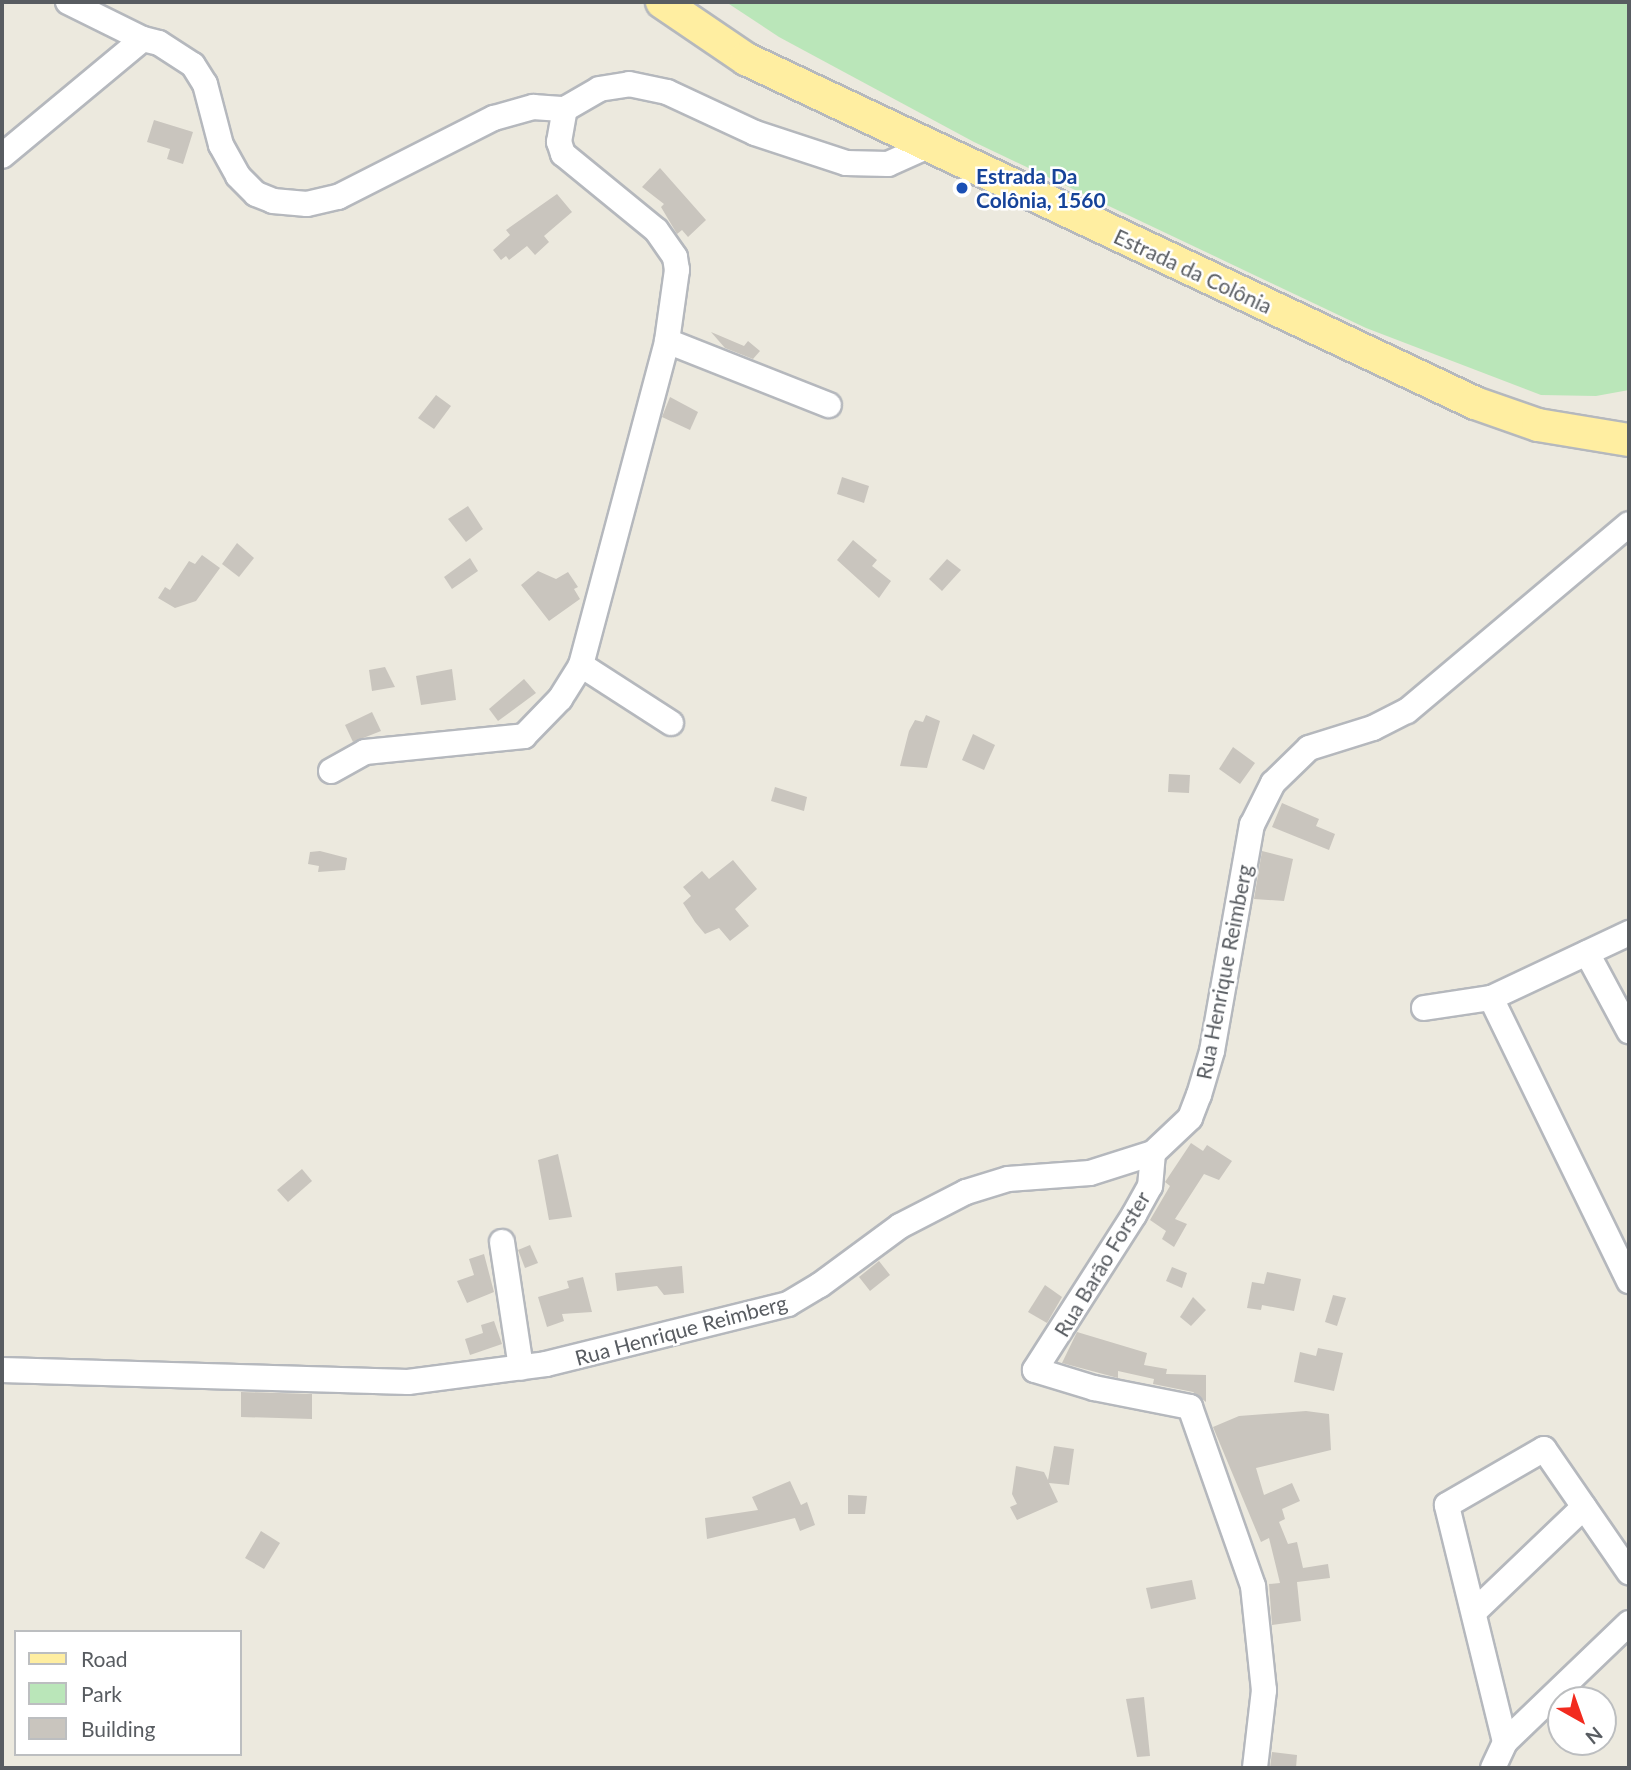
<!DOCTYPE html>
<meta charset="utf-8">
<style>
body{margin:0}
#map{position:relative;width:1631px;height:1770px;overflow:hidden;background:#ece9de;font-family:Lato,sans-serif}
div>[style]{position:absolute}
.green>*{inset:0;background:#bae6b9}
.building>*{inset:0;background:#c9c5be}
.roads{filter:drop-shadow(2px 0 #b5b8bd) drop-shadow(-2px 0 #b5b8bd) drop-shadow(0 2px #b5b8bd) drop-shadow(0 -2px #b5b8bd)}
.minor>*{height:24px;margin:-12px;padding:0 12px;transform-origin:12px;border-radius:12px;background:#fff}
.major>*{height:32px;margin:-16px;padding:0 16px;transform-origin:16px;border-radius:16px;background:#ffeea1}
.dots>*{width:19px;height:19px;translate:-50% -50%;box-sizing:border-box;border:4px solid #fff;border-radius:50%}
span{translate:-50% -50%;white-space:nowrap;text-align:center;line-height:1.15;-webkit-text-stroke:5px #fff;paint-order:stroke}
.transit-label{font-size:21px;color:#164399;font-weight:700}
.left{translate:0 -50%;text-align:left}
.street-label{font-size:21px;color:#585c61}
.frame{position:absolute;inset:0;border:4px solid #585c61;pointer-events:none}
.legend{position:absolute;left:14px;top:1630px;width:228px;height:126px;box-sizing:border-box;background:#fff;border:2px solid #bcbec0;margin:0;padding:9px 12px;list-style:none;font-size:21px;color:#585c61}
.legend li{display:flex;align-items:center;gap:14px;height:35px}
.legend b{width:35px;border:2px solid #bcbec0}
.north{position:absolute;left:1547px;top:1686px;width:70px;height:70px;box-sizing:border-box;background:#fff;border:2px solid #bcbec0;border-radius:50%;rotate:140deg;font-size:19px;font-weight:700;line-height:28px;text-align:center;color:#585c61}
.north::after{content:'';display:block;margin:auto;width:24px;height:32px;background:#f22b1f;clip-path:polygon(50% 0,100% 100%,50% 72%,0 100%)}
</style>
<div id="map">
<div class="green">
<div style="clip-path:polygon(726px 2px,1629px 2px,1629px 390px,1596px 396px,1541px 395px,1366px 328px,974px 142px,779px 37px)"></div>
</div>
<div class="building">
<div style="clip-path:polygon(154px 120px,193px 132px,183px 164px,167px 159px,170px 149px,147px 142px)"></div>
<div style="clip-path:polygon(660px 168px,706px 220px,688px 237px,682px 230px,677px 234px,661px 207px,664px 204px,642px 187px)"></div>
<div style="clip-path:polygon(557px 194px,572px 212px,544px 236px,549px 242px,535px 255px,527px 246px,509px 260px,506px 256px,501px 260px,493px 250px,510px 235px,506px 230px)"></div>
<div style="clip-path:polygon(711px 332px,744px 346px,748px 341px,760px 351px,753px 359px,725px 348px)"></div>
<div style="clip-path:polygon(436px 395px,451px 406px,434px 429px,418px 418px)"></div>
<div style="clip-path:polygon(670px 397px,698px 412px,690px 430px,662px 417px)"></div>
<div style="clip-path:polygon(842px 477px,869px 486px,864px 503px,837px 494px)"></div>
<div style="clip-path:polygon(468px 506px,483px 529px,466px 542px,448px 519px)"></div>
<div style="clip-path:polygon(853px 540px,877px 560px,872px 566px,891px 581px,879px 598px,837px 560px)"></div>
<div style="clip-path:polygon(237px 543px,254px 558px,239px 577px,222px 564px)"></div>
<div style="clip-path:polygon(202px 555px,220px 568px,196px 601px,175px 608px,158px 598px,165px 587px,170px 590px,189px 561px,195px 564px)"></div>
<div style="clip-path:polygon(470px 558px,478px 571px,452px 589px,444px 577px)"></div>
<div style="clip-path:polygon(947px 559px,961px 570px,942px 591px,929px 579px)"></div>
<div style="clip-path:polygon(538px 571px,556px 579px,568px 572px,578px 587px,574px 589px,580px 599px,549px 621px,521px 585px)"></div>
<div style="clip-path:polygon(385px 667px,395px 687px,372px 691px,369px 670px)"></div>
<div style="clip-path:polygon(452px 669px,456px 700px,421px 705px,416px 676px)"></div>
<div style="clip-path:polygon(524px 679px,536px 693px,498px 721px,489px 709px)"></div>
<div style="clip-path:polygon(372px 712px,381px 731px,353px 742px,345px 725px)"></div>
<div style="clip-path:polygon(926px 715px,940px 721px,927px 768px,900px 766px,909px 731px,915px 720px,923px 722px)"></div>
<div style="clip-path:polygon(973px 734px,995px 745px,984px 770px,962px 760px)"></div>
<div style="clip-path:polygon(1233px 747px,1255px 763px,1240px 784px,1219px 769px)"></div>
<div style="clip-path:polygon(1169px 774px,1190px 775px,1189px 793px,1168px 792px)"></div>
<div style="clip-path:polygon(775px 787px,807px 797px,804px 811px,771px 801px)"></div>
<div style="clip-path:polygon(1282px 803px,1319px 819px,1316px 826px,1335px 834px,1329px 850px,1272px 827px)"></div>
<div style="clip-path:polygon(320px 851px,347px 858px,345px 870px,318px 872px,319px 866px,308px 864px,310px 852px)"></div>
<div style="clip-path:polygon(1262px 851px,1293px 859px,1284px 901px,1254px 899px)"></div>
<div style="clip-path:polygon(733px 860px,757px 889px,735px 909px,749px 926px,730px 941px,719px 928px,705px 934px,695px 922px,683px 903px,691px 896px,683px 887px,702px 871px,709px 879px)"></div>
<div style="clip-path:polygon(1191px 1143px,1203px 1151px,1207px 1145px,1232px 1161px,1219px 1180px,1204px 1174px,1175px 1219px,1187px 1224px,1174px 1247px,1162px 1239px,1166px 1231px,1150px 1220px,1170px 1186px,1165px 1182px)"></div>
<div style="clip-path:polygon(558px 1154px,572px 1217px,549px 1220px,538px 1160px)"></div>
<div style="clip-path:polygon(302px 1169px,312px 1181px,288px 1202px,277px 1190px)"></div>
<div style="clip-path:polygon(530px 1245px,538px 1263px,525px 1268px,518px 1250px)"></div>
<div style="clip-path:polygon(484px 1254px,494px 1292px,467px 1303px,457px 1281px,474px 1275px,469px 1259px)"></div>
<div style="clip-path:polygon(879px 1261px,890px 1275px,870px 1291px,859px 1277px)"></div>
<div style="clip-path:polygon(682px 1266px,684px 1293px,664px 1295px,657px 1286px,617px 1291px,615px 1273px)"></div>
<div style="clip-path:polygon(1172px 1267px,1187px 1273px,1182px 1288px,1166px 1281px)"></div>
<div style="clip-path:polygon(1267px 1272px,1301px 1279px,1294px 1311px,1262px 1305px,1261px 1310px,1247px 1308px,1252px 1282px,1264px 1284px)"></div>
<div style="clip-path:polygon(583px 1277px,592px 1312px,562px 1314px,564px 1321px,547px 1327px,538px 1297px,569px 1288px,567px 1281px)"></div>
<div style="clip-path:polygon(1045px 1285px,1062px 1297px,1047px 1323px,1028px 1312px)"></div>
<div style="clip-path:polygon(1333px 1295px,1346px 1298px,1337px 1326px,1325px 1322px)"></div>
<div style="clip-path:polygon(1193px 1297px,1206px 1310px,1191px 1326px,1180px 1317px)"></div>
<div style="clip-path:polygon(494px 1321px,502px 1344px,470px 1355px,465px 1339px,483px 1333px,481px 1325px)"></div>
<div style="clip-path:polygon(1077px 1332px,1147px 1353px,1144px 1365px,1167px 1369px,1166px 1374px,1206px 1375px,1206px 1402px,1193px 1392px,1153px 1384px,1154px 1379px,1118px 1371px,1118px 1378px,1062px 1363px)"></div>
<div style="clip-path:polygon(1318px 1348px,1343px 1353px,1334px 1391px,1294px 1382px,1300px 1352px,1316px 1356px)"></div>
<div style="clip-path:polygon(241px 1392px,312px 1394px,312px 1419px,241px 1417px)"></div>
<div style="clip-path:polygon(1306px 1411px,1329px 1414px,1331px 1450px,1256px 1468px,1264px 1495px,1292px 1483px,1300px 1501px,1282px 1509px,1285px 1519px,1279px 1522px,1288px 1544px,1297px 1542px,1303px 1568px,1328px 1564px,1330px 1578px,1297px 1582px,1301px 1621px,1272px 1625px,1269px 1584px,1280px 1583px,1269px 1538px,1261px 1542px,1213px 1427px,1239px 1416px)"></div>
<div style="clip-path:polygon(1054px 1446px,1074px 1449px,1069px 1485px,1049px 1483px,1058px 1502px,1017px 1520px,1010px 1507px,1017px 1504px,1012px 1494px,1016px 1466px,1044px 1472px,1048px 1480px)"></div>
<div style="clip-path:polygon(790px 1481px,801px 1505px,807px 1502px,815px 1525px,800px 1531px,795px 1518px,707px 1539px,705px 1518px,758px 1510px,752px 1497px)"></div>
<div style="clip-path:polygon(848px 1495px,867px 1496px,865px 1514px,848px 1514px)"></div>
<div style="clip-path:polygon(261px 1531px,280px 1543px,264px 1569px,245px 1558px)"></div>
<div style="clip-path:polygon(1192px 1580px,1196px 1599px,1151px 1609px,1146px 1588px)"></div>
<div style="clip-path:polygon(1144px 1697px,1150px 1756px,1137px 1757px,1126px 1699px)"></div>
<div style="clip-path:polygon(1272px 1752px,1297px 1755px,1296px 1768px,1270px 1768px)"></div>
</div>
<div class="roads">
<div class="minor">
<div style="left:68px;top:2px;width:84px;rotate:26.3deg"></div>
<div style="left:2px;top:156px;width:183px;rotate:-39.7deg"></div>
<div style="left:143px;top:39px;width:16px;rotate:14deg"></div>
<div style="left:159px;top:43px;width:40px;rotate:32.9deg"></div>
<div style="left:193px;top:65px;width:22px;rotate:58deg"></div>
<div style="left:205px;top:84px;width:63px;rotate:75.3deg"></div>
<div style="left:221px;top:145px;width:35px;rotate:61deg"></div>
<div style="left:238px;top:176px;width:25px;rotate:45deg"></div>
<div style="left:256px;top:194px;width:18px;rotate:22deg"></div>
<div style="left:273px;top:201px;width:34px;rotate:5deg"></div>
<div style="left:307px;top:204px;width:32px;rotate:-13deg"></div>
<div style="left:338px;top:197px;width:175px;rotate:-26.9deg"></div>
<div style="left:494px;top:118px;width:41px;rotate:-15.8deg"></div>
<div style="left:533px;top:107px;width:32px;rotate:4deg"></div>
<div style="left:667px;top:341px;width:174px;rotate:21.6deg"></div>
<div style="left:581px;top:665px;width:107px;rotate:32.8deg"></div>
<div style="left:331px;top:771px;width:39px;rotate:-29deg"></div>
<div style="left:365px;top:752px;width:160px;rotate:-5.7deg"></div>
<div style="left:524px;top:736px;width:52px;rotate:-45.8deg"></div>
<div style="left:560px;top:699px;width:40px;rotate:-58deg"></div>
<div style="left:581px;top:665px;width:335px;rotate:-75.1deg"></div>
<div style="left:667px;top:341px;width:72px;rotate:-82deg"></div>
<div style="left:677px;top:270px;width:13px;rotate:-99deg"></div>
<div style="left:675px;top:257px;width:33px;rotate:-125deg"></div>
<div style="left:656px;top:230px;width:120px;rotate:-140.7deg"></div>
<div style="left:563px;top:154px;width:13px;rotate:-108deg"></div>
<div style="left:559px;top:142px;width:34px;rotate:-80deg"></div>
<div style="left:565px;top:109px;width:39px;rotate:-30deg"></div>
<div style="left:599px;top:89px;width:30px;rotate:-9deg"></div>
<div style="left:629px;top:84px;width:39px;rotate:12deg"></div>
<div style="left:667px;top:92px;width:97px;rotate:25deg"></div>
<div style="left:755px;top:133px;width:96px;rotate:18.2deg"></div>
<div style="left:846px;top:163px;width:42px;rotate:1.4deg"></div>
<div style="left:888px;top:164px;width:44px;rotate:-24.2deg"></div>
<div style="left:1587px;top:953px;width:89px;rotate:61.7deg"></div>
<div style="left:1491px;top:998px;width:315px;rotate:64deg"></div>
<div style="left:1424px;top:1008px;width:68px;rotate:-8.5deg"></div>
<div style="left:1491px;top:998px;width:153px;rotate:-25.2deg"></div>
<div style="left:1153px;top:1153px;width:33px;rotate:95deg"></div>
<div style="left:1150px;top:1186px;width:33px;rotate:119deg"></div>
<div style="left:1134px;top:1215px;width:184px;rotate:122.6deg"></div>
<div style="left:1035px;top:1370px;width:62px;rotate:17deg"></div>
<div style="left:1094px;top:1388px;width:98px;rotate:11.2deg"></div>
<div style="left:1190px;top:1407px;width:190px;rotate:70.6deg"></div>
<div style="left:1253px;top:1586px;width:105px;rotate:84deg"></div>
<div style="left:1264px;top:1690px;width:79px;rotate:96.6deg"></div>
<div style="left:502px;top:1242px;width:127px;rotate:81.4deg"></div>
<div style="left:2px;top:1370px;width:406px;rotate:1.7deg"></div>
<div style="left:408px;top:1382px;width:139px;rotate:-7.4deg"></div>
<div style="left:546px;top:1364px;width:249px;rotate:-13.9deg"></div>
<div style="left:788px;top:1304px;width:37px;rotate:-31deg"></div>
<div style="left:820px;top:1285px;width:99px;rotate:-36.4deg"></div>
<div style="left:900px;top:1226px;width:74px;rotate:-27.3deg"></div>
<div style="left:966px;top:1192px;width:44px;rotate:-17.2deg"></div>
<div style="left:1008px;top:1179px;width:82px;rotate:-4.2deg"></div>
<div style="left:1090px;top:1173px;width:66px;rotate:-17.6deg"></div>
<div style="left:1153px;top:1153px;width:51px;rotate:-43.4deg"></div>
<div style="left:1190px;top:1118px;width:25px;rotate:-69deg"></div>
<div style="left:1199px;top:1095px;width:46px;rotate:-73.5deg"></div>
<div style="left:1212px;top:1051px;width:230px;rotate:-80deg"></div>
<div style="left:1252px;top:825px;width:47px;rotate:-63.4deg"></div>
<div style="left:1273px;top:783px;width:50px;rotate:-44.2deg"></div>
<div style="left:1309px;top:748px;width:67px;rotate:-17.4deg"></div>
<div style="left:1373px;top:728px;width:38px;rotate:-27deg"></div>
<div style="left:1407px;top:711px;width:290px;rotate:-40.1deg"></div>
<div style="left:1474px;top:1612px;width:152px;rotate:-43.7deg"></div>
<div style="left:1505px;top:1742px;width:172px;rotate:-43.8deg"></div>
<div style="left:1493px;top:1768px;width:29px;rotate:-65deg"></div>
<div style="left:1505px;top:1742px;width:244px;rotate:-103.8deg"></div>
<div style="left:1447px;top:1505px;width:112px;rotate:-30deg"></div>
<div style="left:1544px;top:1449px;width:150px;rotate:55.4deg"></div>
</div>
<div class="major">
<div style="left:662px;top:2px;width:102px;rotate:34.2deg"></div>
<div style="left:746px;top:59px;width:806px;rotate:25.26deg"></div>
<div style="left:1475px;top:403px;width:67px;rotate:19.2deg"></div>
<div style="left:1538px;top:425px;width:92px;rotate:9.4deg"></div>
</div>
</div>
<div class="dots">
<div style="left:962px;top:188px;background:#1a4fb4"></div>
</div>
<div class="transit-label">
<span class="left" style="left:976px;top:188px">Estrada Da<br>Colônia, 1560</span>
</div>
<div class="street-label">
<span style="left:1193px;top:271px;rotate:25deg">Estrada da Colônia</span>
<span style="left:1224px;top:972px;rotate:-79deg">Rua Henrique Reimberg</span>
<span style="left:1102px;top:1264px;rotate:-59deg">Rua Barão Forster</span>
<span style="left:681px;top:1330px;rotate:-15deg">Rua Henrique Reimberg</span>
</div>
<div class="frame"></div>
<ul class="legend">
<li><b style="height:9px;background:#ffeea1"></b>Road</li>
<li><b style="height:19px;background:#bae6b9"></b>Park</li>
<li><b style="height:19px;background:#c9c5be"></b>Building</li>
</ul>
<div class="north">N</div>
</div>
